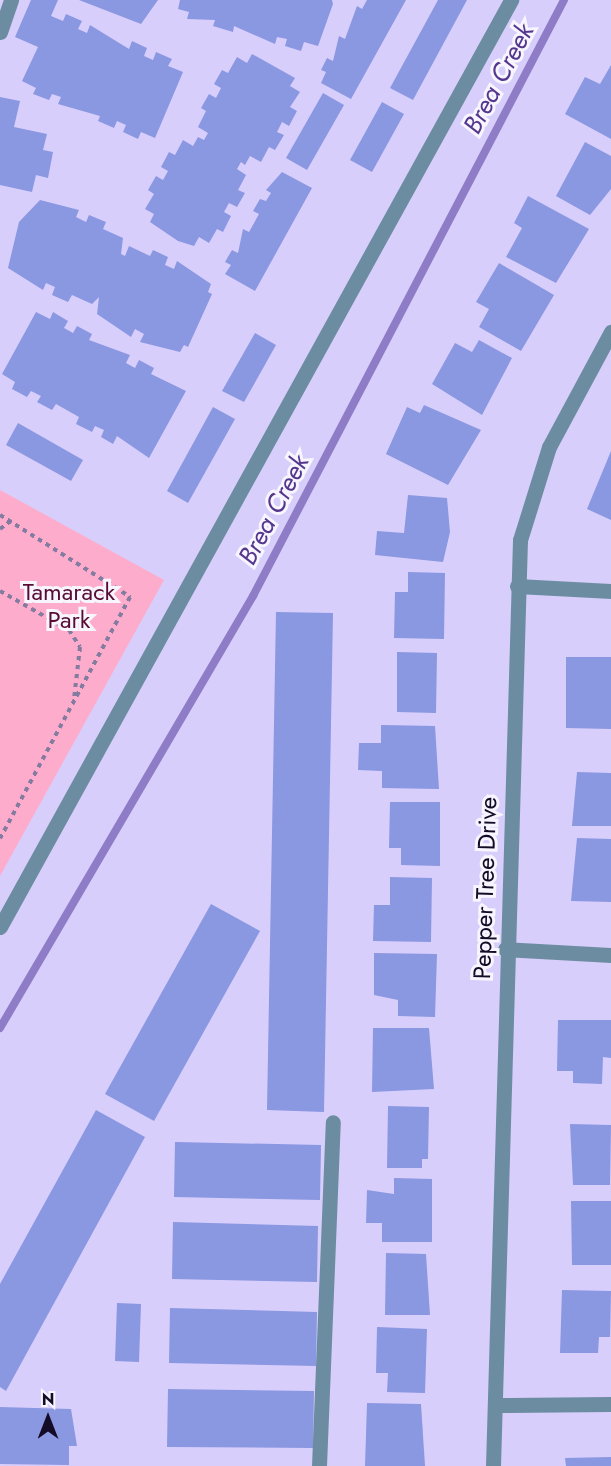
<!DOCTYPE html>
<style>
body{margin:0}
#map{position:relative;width:611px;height:1466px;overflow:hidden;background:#d8cefc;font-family:Jost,sans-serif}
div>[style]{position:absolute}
.green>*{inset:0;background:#feaccb}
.stream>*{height:8px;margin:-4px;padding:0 4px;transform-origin:4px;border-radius:4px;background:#8f7cc6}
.building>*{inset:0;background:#8a97e1}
.path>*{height:4px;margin-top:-2px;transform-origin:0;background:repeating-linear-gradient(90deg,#847ba1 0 4.5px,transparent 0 9px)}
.lane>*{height:15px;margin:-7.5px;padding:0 7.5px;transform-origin:7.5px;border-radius:7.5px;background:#6c8da1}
.street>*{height:15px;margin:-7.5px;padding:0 7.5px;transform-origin:7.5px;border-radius:7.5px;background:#6c8da1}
span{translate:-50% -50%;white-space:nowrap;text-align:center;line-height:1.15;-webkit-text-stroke:6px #f7f5fd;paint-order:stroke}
.park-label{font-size:24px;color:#580c33}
.street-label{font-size:24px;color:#140b26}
.water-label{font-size:26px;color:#54368e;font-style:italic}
.north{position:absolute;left:18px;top:1388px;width:60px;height:60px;-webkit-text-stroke:4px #f7f5fd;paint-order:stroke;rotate:0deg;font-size:16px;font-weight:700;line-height:24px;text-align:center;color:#140b26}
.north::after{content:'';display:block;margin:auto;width:21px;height:27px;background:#140b26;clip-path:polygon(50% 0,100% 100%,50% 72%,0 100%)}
</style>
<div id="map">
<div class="green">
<div style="clip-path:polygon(0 490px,164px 580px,0 876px)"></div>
</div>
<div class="stream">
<div style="left:0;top:1028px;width:501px;rotate:-59.64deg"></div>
<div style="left:253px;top:596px;width:672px;rotate:-62.44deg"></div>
</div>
<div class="building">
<div style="clip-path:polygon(31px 0,58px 0,51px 16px,63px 21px,66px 14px,82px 21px,78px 29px,87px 33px,90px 25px,129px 49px,132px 41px,147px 48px,144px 56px,153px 60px,156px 52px,172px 59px,168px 66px,183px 72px,155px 138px,141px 132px,138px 139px,123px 132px,126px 125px,117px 121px,114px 128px,98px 121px,100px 116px,58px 104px,61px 97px,52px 94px,49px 100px,33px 94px,36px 88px,22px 81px,38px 47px,15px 37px)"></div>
<div style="clip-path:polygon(79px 0,158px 0,141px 24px)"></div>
<div style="clip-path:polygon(180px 0,332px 0,333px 4px,318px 46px,304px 42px,301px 51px,285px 46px,287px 39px,277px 37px,275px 44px,234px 26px,233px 32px,213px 26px,215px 20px,187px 19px,189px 12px,178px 9px)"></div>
<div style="clip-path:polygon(367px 0,406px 0,351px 99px,321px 83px,326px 72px,321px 70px,327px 58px,333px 61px,339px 36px,345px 39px,357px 6px,362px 9px)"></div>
<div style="clip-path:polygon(438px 0,467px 0,413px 100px,390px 88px)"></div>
<div style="clip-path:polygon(252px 54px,295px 78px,290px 86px,300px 92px,290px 107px,297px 111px,289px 126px,282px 122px,277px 132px,284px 135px,275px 150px,269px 147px,261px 162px,250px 156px,245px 165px,241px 162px,237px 169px,246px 175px,238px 190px,245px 193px,237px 207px,229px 203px,224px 212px,231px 216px,223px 232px,217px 229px,209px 243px,199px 237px,194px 246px,178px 241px,150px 222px,154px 214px,145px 209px,154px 194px,148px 190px,156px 176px,163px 180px,168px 171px,161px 167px,169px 152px,175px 155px,183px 140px,193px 146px,198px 137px,204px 140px,208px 133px,198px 127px,206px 111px,201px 108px,209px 94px,216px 98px,221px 88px,214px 84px,222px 70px,228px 73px,237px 57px,247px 63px)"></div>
<div style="clip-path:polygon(611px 65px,611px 139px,565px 114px,585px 77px,600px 84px)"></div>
<div style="clip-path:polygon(323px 93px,344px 105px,307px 170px,286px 158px)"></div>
<div style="clip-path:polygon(0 97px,20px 101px,14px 127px,47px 134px,43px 150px,53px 152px,48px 178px,36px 175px,32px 192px,0 185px)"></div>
<div style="clip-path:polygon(382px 102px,404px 114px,372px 172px,350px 160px)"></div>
<div style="clip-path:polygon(585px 142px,611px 156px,611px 189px,590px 215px,556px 196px)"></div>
<div style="clip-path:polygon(282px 172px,312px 188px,255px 291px,225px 274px,231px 265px,225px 262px,232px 250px,238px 253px,243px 229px,249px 232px,259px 214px,253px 211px,260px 199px,266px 201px,271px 193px,266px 190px)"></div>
<div style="clip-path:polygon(528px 196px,589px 229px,556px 283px,506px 257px,522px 228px,514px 223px)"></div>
<div style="clip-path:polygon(40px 200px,79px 210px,76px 217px,86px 222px,89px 215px,106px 222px,103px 229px,123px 238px,121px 254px,125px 256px,129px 246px,150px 256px,153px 250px,168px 257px,165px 265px,174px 269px,177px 261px,211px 284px,208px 292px,212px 294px,188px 347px,184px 345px,180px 352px,140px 342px,144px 334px,135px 329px,131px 337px,97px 314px,99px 297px,92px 304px,72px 295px,68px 302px,52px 295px,55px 287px,46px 283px,43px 290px,8px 268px,19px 222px)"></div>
<div style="clip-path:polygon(499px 263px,554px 295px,521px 351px,479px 327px,489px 309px,476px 302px)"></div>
<div style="clip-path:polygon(36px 312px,50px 319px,53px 312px,68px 321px,64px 328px,73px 333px,77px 326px,92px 334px,89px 340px,130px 355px,126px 363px,135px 368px,139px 360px,154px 368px,151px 374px,186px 391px,149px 458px,117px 436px,113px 444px,101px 437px,104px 430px,95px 426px,92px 432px,76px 424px,79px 417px,56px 404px,52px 410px,37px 402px,41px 396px,31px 391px,27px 397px,12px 389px,15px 382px,2px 374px)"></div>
<div style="clip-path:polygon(255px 333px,276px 345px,244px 402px,222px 391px)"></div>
<div style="clip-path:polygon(479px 340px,512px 358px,482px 415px,432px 384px,455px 343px,472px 352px)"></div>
<div style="clip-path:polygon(424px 405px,481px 430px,448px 485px,386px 454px,407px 407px,420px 413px)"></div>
<div style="clip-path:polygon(213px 407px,235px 419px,188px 503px,167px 491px)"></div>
<div style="clip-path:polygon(18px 423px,83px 460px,71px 481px,6px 445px)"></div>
<div style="clip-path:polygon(611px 451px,611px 520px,587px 509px)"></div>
<div style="clip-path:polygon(408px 495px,447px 498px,450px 532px,443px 562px,375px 555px,377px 531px,404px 533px)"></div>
<div style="clip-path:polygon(408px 572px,445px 573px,444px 639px,394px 638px,395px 592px,408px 592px)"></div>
<div style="clip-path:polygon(276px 612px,333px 613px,324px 1112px,267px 1110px)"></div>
<div style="clip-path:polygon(397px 652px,437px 653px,436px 713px,397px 712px)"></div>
<div style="clip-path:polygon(566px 657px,611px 657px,611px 729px,566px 728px)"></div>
<div style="clip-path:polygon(381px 725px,435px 726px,439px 789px,382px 788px,382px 771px,358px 770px,359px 743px,381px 743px)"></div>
<div style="clip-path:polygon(577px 772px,611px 773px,611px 826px,572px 826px)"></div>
<div style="clip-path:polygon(390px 802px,440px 802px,440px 866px,401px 865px,401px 848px,389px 848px)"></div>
<div style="clip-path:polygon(577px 838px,611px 839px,611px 902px,571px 901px)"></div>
<div style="clip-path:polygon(390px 877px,432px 878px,431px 942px,373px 941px,374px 905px,390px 905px)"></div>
<div style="clip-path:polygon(211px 904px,260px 931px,154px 1121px,105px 1094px)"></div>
<div style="clip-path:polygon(374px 953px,437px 954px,435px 1017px,398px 1016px,398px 1000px,374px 995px)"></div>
<div style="clip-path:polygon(558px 1020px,611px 1020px,611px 1058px,603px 1057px,602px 1084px,573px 1083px,573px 1071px,557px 1071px)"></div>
<div style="clip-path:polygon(373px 1028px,429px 1028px,434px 1089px,372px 1092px)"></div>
<div style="clip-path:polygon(388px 1106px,429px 1107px,428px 1159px,422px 1159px,422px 1168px,387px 1168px)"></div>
<div style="clip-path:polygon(96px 1110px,145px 1137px,6px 1391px,0 1387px,0 1284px)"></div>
<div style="clip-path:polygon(570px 1124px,611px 1125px,610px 1185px,573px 1185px)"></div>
<div style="clip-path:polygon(175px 1142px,321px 1145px,320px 1200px,174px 1197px)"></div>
<div style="clip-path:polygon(394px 1178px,432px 1179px,432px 1242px,382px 1242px,382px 1223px,366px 1223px,367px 1190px,394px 1194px)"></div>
<div style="clip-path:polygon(571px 1201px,611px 1201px,611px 1265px,572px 1265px)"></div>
<div style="clip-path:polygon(173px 1222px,318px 1226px,317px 1282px,172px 1279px)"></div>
<div style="clip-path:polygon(386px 1253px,426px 1254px,430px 1315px,385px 1315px)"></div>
<div style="clip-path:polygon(562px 1290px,611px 1291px,610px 1337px,599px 1337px,598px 1353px,560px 1353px)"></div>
<div style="clip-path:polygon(117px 1303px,141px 1304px,139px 1362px,115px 1361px)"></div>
<div style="clip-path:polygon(170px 1308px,317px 1312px,316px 1366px,169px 1363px)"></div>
<div style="clip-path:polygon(377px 1327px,427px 1329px,425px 1393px,387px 1392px,388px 1373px,376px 1373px)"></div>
<div style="clip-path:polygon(168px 1389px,314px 1391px,313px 1448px,167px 1447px)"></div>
<div style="clip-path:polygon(367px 1403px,421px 1404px,425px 1466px,365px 1466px)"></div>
<div style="clip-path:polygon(0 1407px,71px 1409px,77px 1446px,69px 1446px,69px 1465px,0 1464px)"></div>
<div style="clip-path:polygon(611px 1457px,611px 1466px,566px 1466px,565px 1458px)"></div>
</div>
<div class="path">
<div style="left:0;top:515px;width:154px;rotate:32.2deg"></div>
<div style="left:130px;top:597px;width:274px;rotate:118.3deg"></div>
<div style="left:0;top:529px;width:15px;rotate:-37deg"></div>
<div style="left:0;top:591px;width:79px;rotate:29.5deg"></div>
<div style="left:69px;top:630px;width:20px;rotate:57deg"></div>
<div style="left:80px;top:647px;width:52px;rotate:96.6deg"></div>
</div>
<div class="lane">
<div style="left:0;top:32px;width:34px;rotate:-71deg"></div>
<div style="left:0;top:927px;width:1059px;rotate:-61.13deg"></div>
<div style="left:496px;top:1405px;width:115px;rotate:-0.5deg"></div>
<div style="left:319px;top:1466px;width:344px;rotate:-87.7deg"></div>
</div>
<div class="street">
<div style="left:517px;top:586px;width:94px;rotate:3deg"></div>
<div style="left:505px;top:949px;width:106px;rotate:3.2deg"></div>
<div style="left:493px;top:1466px;width:926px;rotate:-88.33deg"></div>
<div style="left:520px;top:540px;width:97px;rotate:-72.7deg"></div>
<div style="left:549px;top:447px;width:131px;rotate:-61.7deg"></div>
</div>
<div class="park-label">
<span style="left:69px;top:606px">Tamarack<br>Park</span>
</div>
<div class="street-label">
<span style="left:485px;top:888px;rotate:-88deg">Pepper Tree Drive</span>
</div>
<div class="water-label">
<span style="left:499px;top:79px;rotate:-62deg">Brea Creek</span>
<span style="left:274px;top:510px;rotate:-62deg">Brea Creek</span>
</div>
<div class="north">N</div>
</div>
